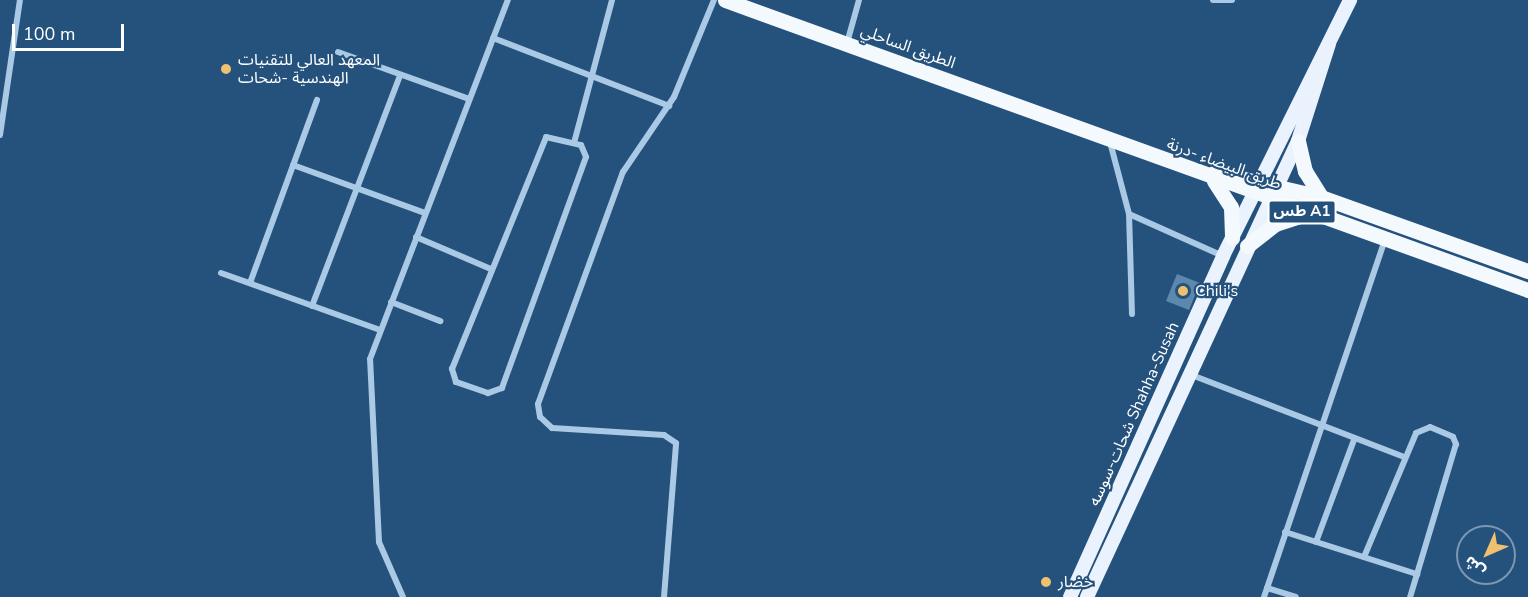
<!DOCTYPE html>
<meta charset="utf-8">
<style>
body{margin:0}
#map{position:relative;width:1528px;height:597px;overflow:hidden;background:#25527d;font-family:"Nunito Sans","Noto Sans Arabic",sans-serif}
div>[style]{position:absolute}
.building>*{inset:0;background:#5d88ae}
.minor>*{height:6px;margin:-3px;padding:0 3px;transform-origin:3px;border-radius:3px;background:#aac9e5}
.primary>*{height:14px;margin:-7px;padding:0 7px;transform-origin:7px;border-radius:7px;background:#eaf3fd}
.trunk>*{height:15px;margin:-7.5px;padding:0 7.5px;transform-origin:7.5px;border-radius:7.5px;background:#f4f9fe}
.dots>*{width:16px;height:16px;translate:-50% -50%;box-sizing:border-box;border:3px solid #25527d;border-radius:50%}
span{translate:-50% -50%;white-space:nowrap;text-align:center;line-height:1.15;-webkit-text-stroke:4.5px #25527d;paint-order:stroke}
.shield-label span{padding:2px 4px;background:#25527d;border:2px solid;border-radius:4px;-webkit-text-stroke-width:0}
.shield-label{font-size:15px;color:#fff;font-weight:700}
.street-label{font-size:16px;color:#fff}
.poi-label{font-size:16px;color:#fff}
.left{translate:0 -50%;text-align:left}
.north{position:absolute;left:1456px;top:525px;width:60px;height:60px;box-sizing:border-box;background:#25527d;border:2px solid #7c97b1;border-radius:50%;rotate:225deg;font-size:16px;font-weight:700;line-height:24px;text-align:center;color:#fff}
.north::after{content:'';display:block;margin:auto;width:21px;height:27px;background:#efc06e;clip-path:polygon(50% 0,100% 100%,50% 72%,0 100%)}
.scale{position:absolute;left:12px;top:24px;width:112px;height:27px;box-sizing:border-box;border:3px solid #fff;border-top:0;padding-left:8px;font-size:18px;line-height:21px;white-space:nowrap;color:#fff;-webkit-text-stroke:4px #25527d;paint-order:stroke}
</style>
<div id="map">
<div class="building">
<div style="clip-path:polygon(1177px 274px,1200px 283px,1189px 310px,1166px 301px)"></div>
</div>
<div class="minor">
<div style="left:1213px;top:0;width:19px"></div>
<div style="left:493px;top:38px;width:189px;rotate:21.1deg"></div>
<div style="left:847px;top:43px;width:45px;rotate:-74.4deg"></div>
<div style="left:338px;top:52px;width:139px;rotate:19.7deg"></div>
<div style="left:0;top:135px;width:136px;rotate:-81.6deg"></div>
<div style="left:546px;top:137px;width:36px;rotate:13deg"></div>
<div style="left:581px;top:145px;width:13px;rotate:67deg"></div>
<div style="left:586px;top:157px;width:246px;rotate:110deg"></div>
<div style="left:502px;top:388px;width:15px;rotate:160deg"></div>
<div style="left:488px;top:393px;width:34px;rotate:-161deg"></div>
<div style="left:456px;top:382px;width:14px;rotate:-107deg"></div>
<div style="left:452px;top:369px;width:250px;rotate:-67.9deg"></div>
<div style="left:1110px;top:142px;width:74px;rotate:75.2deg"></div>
<div style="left:574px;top:143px;width:148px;rotate:-75.1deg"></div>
<div style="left:293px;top:165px;width:140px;rotate:20deg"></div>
<div style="left:416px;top:237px;width:82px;rotate:23.1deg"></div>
<div style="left:221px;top:273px;width:169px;rotate:19.7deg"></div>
<div style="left:250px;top:283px;width:195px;rotate:-69.9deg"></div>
<div style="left:391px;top:302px;width:53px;rotate:21.2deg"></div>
<div style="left:312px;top:306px;width:247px;rotate:-69.1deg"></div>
<div style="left:1132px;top:314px;width:100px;rotate:-91.7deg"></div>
<div style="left:1129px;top:214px;width:103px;rotate:24.1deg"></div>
<div style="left:1189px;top:374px;width:230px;rotate:21.1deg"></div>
<div style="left:1285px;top:532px;width:139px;rotate:17.7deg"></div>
<div style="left:1316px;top:542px;width:109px;rotate:-69.6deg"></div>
<div style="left:1364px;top:557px;width:134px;rotate:-67.2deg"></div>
<div style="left:1416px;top:433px;width:15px;rotate:-23deg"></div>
<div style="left:1430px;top:427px;width:25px;rotate:23deg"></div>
<div style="left:1453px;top:437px;width:8px;rotate:67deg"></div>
<div style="left:1456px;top:444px;width:160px;rotate:106.7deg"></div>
<div style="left:1267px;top:588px;width:30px;rotate:17deg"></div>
<div style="left:403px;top:597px;width:60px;rotate:-113.6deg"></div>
<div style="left:379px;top:542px;width:183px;rotate:-92.8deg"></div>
<div style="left:370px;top:359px;width:385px;rotate:-69deg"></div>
<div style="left:664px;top:597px;width:154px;rotate:-85.5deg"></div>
<div style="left:676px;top:443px;width:14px;rotate:-146deg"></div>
<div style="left:664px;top:435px;width:112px;rotate:-176.4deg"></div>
<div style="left:552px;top:428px;width:16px;rotate:-137deg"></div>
<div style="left:540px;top:417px;width:13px;rotate:-99deg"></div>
<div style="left:538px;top:404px;width:247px;rotate:-69.9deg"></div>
<div style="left:623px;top:172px;width:91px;rotate:-55.8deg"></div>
<div style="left:674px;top:97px;width:105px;rotate:-67.6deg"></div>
<div style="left:1264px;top:597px;width:378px;rotate:-71.3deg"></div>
</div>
<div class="primary">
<div style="left:1070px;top:597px;width:374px;rotate:-65.8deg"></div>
<div style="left:1223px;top:256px;width:286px;rotate:-63.6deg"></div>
<div style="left:1087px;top:597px;width:502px;rotate:-65.17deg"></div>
<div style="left:1298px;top:141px;width:102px;rotate:-72.3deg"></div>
</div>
<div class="trunk">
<div style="left:725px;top:0;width:854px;rotate:19.86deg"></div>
<div style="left:1298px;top:141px;width:31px;rotate:77deg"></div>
<div style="left:1305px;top:171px;width:31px;rotate:58deg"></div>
<div style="left:1215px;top:172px;width:109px;rotate:13.3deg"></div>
<div style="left:1321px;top:197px;width:220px;rotate:19.7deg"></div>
<div style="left:1214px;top:181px;width:31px;rotate:57deg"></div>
<div style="left:1231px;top:207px;width:31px;rotate:88deg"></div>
<div style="left:1247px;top:246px;width:36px;rotate:-38deg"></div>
<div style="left:1275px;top:224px;width:33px;rotate:-18deg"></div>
</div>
<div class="dots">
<div style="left:226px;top:69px;background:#efc06e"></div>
<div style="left:1183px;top:291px;background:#efc06e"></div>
<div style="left:1046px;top:582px;background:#efc06e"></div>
</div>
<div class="shield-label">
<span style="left:1302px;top:212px">طس A1</span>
</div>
<div class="street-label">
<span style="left:908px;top:47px;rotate:20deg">الطريق الساحلي</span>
<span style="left:1224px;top:164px;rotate:20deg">طريق البيضاء -درنة</span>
<span style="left:1134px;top:414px;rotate:-66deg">شحات-سوسه Shahha-Susah</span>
</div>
<div class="poi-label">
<span class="left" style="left:238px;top:69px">المعهد العالي للتقنيات<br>الهندسية -شحات</span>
<span class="left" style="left:1195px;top:291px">Chili's</span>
<span class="left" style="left:1058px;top:582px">خضار</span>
</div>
<div class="north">ش</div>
<div class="scale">100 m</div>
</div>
